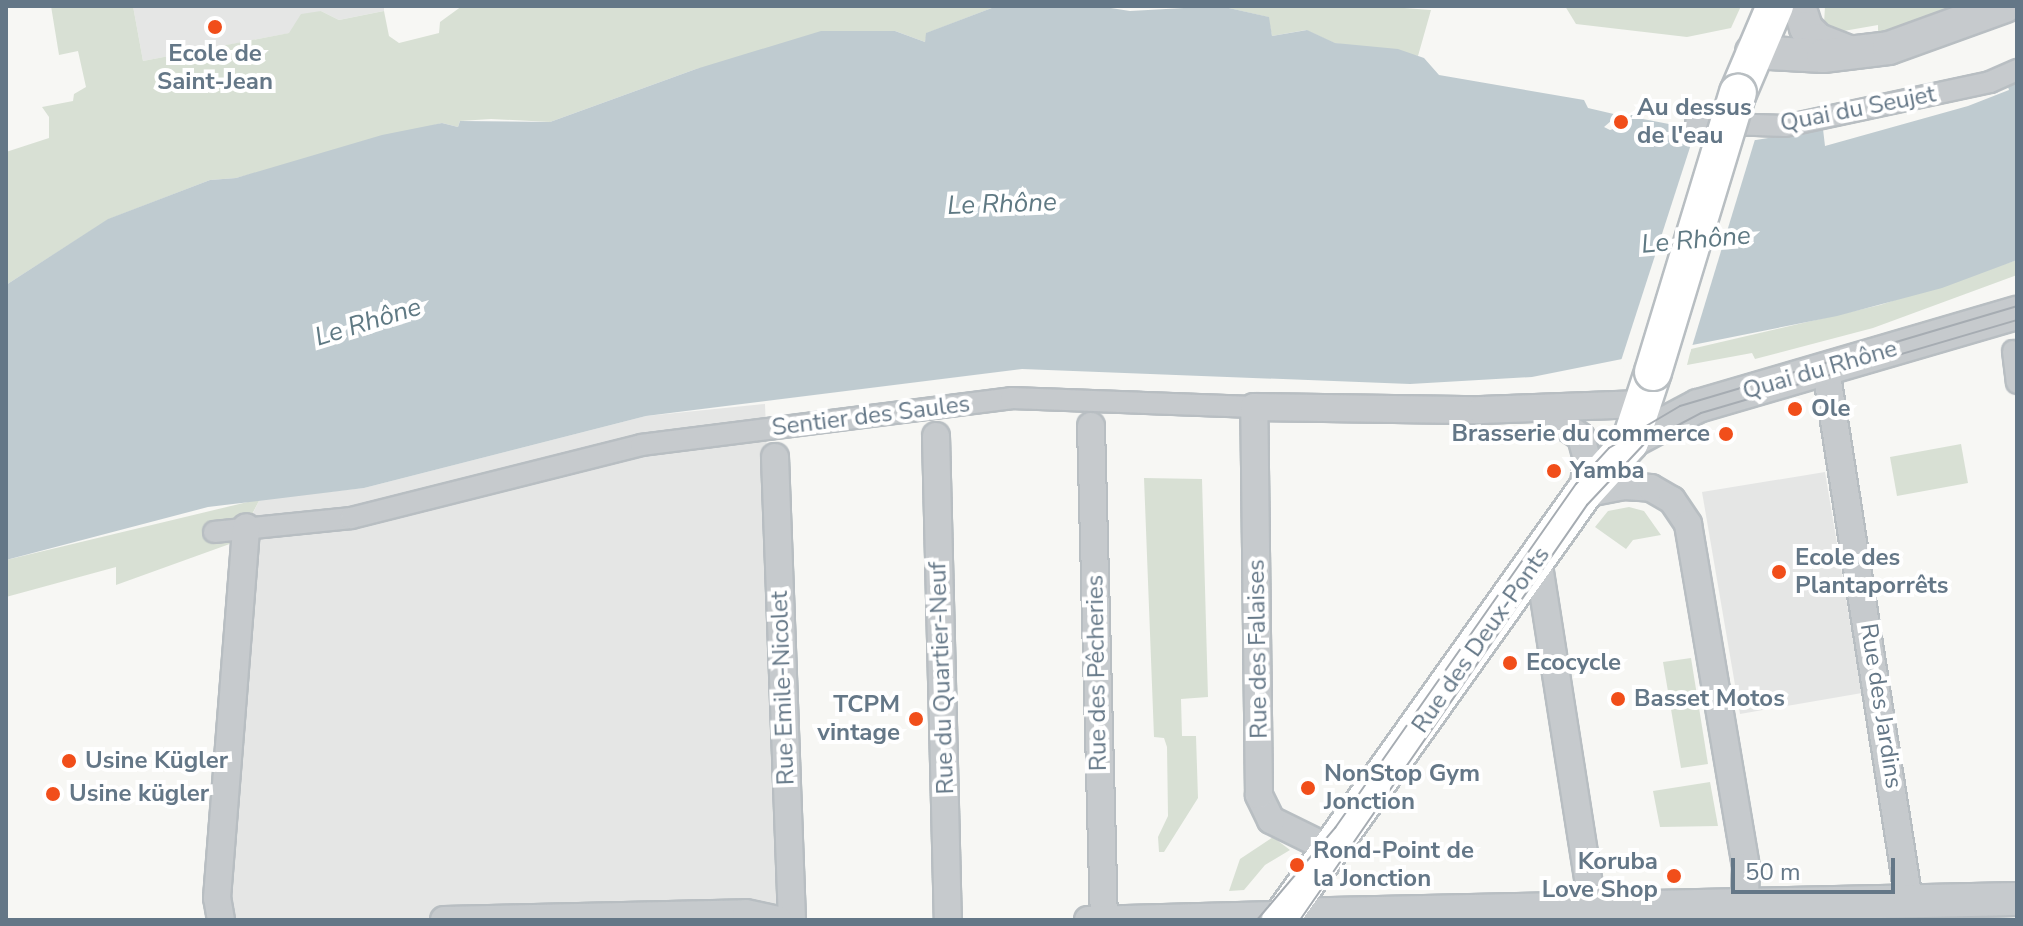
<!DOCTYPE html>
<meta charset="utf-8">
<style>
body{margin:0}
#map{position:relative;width:2023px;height:926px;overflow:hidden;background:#f7f7f4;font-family:"Nunito Sans",sans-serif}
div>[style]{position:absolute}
.built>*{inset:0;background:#e5e6e5}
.green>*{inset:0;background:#d8e0d4}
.water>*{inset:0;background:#bfcbd0}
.pier>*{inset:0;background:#f7f7f4}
.roads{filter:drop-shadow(2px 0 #b8bec2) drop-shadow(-2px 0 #b8bec2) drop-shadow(0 2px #b8bec2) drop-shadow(0 -2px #b8bec2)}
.pedestrian>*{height:20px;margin:-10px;padding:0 10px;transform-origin:10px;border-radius:10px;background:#c6cacd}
.minor>*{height:26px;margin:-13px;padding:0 13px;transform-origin:13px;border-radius:13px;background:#c6cacd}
.tertiary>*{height:32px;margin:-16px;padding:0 16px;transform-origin:16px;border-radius:16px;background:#c6cacd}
.secondary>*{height:36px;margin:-18px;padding:0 18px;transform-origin:18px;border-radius:18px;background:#fff}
.tram>*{height:2px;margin:-1px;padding:0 1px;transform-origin:1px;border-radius:1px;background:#a6acb2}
.bridges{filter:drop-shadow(2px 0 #b8bec2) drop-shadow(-2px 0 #b8bec2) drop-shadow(0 2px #b8bec2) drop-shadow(0 -2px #b8bec2)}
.secondary-bridge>*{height:36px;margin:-18px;padding:0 18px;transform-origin:18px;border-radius:18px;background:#fff}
.dots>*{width:22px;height:22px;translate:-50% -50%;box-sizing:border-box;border:4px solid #fff;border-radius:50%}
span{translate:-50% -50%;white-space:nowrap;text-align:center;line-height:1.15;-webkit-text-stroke:8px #fff;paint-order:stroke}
.poi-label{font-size:24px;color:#647787;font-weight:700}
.left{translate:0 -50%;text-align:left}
.right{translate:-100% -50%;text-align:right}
.street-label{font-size:24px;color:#647787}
.water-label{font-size:26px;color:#5f7983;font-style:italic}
.frame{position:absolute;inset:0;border:8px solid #647787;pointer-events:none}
.scale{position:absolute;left:1731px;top:858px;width:164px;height:36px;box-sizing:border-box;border:4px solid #647787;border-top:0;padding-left:10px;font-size:24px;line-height:28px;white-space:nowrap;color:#647787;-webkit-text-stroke:6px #fff;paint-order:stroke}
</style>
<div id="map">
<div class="built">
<div style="clip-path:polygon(133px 6px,384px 6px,384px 11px,339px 20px,321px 11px,290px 33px,143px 61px)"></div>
<div style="clip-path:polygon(765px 404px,786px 920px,216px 920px,246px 527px,260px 499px,364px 488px,646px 416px)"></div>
<div style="clip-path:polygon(1825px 472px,1862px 693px,1740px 714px,1702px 492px)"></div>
</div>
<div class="green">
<div style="clip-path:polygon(51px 6px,133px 6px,143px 61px,289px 33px,301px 14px,321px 11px,339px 20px,384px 11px,389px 36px,399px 43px,439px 33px,440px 22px,462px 6px,997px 6px,927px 33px,925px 42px,895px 31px,696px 69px,550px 122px,491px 119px,460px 121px,458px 127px,442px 123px,236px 178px,210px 180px,109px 219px,6px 285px,6px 152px,49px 138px,49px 117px,42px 107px,73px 101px,74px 94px,86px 87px,78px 51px,59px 55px)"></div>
<div style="clip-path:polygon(1220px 6px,1377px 6px,1431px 10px,1418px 56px,1334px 43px,1306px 30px,1272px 36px,1268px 17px)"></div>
<div style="clip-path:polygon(1565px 6px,1741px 6px,1731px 28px,1687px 37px,1576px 24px)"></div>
<div style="clip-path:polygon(1825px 6px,1954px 6px,1878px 33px,1878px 25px,1832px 33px,1824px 24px)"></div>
<div style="clip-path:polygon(2017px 260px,2017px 275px,1873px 328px,1755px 359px,1752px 353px,1687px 365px,1691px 349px,1880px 305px)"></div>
<div style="clip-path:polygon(1961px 444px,1968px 483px,1897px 496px,1890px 457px)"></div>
<div style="clip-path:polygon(1144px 478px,1202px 479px,1208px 697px,1181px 699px,1182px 736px,1196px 736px,1198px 798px,1164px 852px,1159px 852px,1158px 837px,1168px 816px,1167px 747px,1164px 738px,1154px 737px)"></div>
<div style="clip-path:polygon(260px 499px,238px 541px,116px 585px,116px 567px,6px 597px,6px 560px)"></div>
<div style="clip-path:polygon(1629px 507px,1644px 511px,1661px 535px,1633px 540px,1626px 549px,1595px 527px,1608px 511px)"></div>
<div style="clip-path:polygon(1691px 658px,1708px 764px,1681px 768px,1663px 662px)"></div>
<div style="clip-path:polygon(1710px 782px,1718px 826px,1660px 827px,1653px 791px)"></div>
<div style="clip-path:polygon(1273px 837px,1290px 850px,1265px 865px,1244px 890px,1229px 891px,1240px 859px)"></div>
</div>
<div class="water">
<div style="clip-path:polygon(997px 6px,1098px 6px,1130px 11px,1220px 6px,1269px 17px,1272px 36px,1307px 30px,1335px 43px,1398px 49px,1424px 58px,1439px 75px,1584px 100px,1588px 108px,1618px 115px,1604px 127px,1610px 130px,1620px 127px,1636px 110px,1643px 119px,1674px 125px,1686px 142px,1756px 140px,1823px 129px,1825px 146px,1968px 106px,2009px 90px,2007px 84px,2017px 79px,2017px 260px,1942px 288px,1837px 316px,1532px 377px,1410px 384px,1022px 369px,646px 416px,364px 488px,208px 507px,6px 560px,6px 285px,108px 219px,210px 180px,236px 178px,382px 135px,442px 123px,458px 127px,460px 121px,550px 122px,696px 69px,821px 31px,895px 31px,925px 42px,926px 33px)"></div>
</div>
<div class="pier">
<div style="clip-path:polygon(1756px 136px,1690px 353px,1619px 367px,1693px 138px)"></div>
</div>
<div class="roads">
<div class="pedestrian">
<div style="left:1696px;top:123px;width:89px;rotate:1.9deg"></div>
<div style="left:1785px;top:126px;width:210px;rotate:-12.1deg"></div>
<div style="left:1990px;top:82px;width:30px;rotate:-24deg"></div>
<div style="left:2013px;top:351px;width:32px;rotate:83deg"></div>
<div style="left:214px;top:532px;width:138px;rotate:-5.8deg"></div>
<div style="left:351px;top:518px;width:299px;rotate:-14.1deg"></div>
<div style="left:641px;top:445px;width:373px;rotate:-7.2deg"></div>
<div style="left:1011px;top:398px;width:243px;rotate:2.1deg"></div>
</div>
<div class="minor">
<div style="left:1826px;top:369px;width:538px;rotate:81.13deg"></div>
<div style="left:1542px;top:410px;width:47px;rotate:34.7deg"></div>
<div style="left:1581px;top:437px;width:23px;rotate:75deg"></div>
<div style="left:1587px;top:459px;width:35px;rotate:97deg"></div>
<div style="left:1583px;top:494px;width:42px;rotate:-11deg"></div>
<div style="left:1624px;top:486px;width:27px;rotate:4deg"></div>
<div style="left:1651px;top:488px;width:24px;rotate:30deg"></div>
<div style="left:1672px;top:500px;width:29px;rotate:56deg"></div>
<div style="left:1688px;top:524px;width:348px;rotate:80.4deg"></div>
<div style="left:1746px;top:867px;width:38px;rotate:92deg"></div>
<div style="left:1091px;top:426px;width:494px;rotate:88.5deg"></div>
<div style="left:936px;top:436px;width:484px;rotate:88.6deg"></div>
<div style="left:775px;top:457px;width:463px;rotate:87.9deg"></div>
<div style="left:1538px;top:559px;width:354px;rotate:81.1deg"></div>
<div style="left:1332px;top:850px;width:68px;rotate:-153.8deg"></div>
<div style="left:1271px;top:820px;width:28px;rotate:-116deg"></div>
<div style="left:1259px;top:795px;width:388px;rotate:-90.7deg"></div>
<div style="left:1254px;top:407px;width:227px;rotate:0.8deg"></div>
<div style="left:1481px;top:410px;width:161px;rotate:-2.1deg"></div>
<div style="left:221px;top:920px;width:22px;rotate:-100deg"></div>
<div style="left:217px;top:898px;width:372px;rotate:-85.5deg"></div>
<div style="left:444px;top:920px;width:302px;rotate:-1.3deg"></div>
<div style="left:746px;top:913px;width:33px;rotate:12deg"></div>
<div style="left:1088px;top:920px;width:196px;rotate:-1.5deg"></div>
</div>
<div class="tertiary">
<div style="left:1799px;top:6px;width:23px;rotate:72deg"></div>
<div style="left:1806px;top:28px;width:17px;rotate:45deg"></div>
<div style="left:1818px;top:40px;width:33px;rotate:21deg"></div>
<div style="left:1752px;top:52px;width:71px;rotate:3.2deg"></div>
<div style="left:1823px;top:56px;width:66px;rotate:-6.9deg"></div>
<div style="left:1889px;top:48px;width:123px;rotate:-19.9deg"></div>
<div style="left:1630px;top:442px;width:77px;rotate:-27.9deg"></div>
<div style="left:1698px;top:406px;width:332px;rotate:-16.3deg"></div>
<div style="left:1284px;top:915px;width:733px;rotate:-1.25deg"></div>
</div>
<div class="secondary">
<div style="left:1738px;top:93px;width:95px;rotate:-67deg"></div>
<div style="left:1280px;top:920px;width:523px;rotate:-54.58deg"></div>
<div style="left:1583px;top:494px;width:70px;rotate:-47.9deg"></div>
<div style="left:1630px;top:442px;width:74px;rotate:-71.8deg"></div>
</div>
</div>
<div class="tram">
<div style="left:1257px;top:920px;width:121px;rotate:-49.7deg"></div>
<div style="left:1335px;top:828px;width:420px;rotate:-55deg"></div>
<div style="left:1576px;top:484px;width:49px;rotate:-47.5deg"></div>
<div style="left:1609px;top:448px;width:82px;rotate:-30.6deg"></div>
<div style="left:1680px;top:406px;width:352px;rotate:-16.5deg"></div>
<div style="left:1300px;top:920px;width:505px;rotate:-55.33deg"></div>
<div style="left:1587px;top:505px;width:86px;rotate:-46.9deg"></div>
<div style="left:1646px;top:442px;width:62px;rotate:-27.8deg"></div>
<div style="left:1701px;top:413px;width:329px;rotate:-16.4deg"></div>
</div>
<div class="bridges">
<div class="secondary-bridge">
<div style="left:1653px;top:372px;width:292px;rotate:-73.1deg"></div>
</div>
</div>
<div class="dots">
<div style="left:215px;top:27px;background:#f14e1a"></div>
<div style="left:1621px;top:122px;background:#f14e1a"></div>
<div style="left:1795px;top:409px;background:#f14e1a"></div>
<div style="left:1726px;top:434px;background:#f14e1a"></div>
<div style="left:1554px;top:471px;background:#f14e1a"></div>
<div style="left:1779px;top:572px;background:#f14e1a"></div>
<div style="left:1510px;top:663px;background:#f14e1a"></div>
<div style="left:1618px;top:699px;background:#f14e1a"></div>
<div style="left:916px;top:719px;background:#f14e1a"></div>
<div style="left:69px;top:761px;background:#f14e1a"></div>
<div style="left:1308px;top:788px;background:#f14e1a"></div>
<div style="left:53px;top:794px;background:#f14e1a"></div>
<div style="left:1297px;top:865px;background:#f14e1a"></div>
<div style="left:1674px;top:876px;background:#f14e1a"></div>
</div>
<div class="poi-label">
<span style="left:215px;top:68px">Ecole de<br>Saint-Jean</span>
<span class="left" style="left:1637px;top:122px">Au dessus<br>de l'eau</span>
<span class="left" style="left:1811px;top:409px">Ole</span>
<span class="right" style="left:1710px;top:434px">Brasserie du commerce</span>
<span class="left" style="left:1570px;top:471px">Yamba</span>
<span class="left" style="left:1795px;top:572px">Ecole des<br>Plantaporrêts</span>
<span class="left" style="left:1526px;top:663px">Ecocycle</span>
<span class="left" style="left:1634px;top:699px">Basset Motos</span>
<span class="right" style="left:900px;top:719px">TCPM<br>vintage</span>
<span class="left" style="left:85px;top:761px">Usine Kügler</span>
<span class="left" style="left:1324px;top:788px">NonStop Gym<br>Jonction</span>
<span class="left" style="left:69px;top:794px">Usine kügler</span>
<span class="left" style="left:1313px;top:865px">Rond-Point de<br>la Jonction</span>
<span class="right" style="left:1658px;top:876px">Koruba<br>Love Shop</span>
</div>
<div class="street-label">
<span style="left:1858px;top:109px;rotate:-11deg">Quai du Seujet</span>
<span style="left:1820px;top:370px;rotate:-16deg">Quai du Rhône</span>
<span style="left:871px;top:416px;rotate:-7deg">Sentier des Saules</span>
<span style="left:1481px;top:640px;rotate:-55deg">Rue des Deux-Ponts</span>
<span style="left:1258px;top:649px;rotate:-91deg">Rue des Falaises</span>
<span style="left:1097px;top:673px;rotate:-91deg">Rue des Pêcheries</span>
<span style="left:942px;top:678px;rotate:-92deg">Rue du Quartier-Neuf</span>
<span style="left:783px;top:688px;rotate:-92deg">Rue Emile-Nicolet</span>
<span style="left:1881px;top:706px;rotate:81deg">Rue des Jardins</span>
</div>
<div class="water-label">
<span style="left:1002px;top:204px;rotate:-2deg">Le Rhône</span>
<span style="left:1696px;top:240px;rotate:-5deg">Le Rhône</span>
<span style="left:368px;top:322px;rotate:-17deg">Le Rhône</span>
</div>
<div class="frame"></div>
<div class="scale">50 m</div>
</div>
